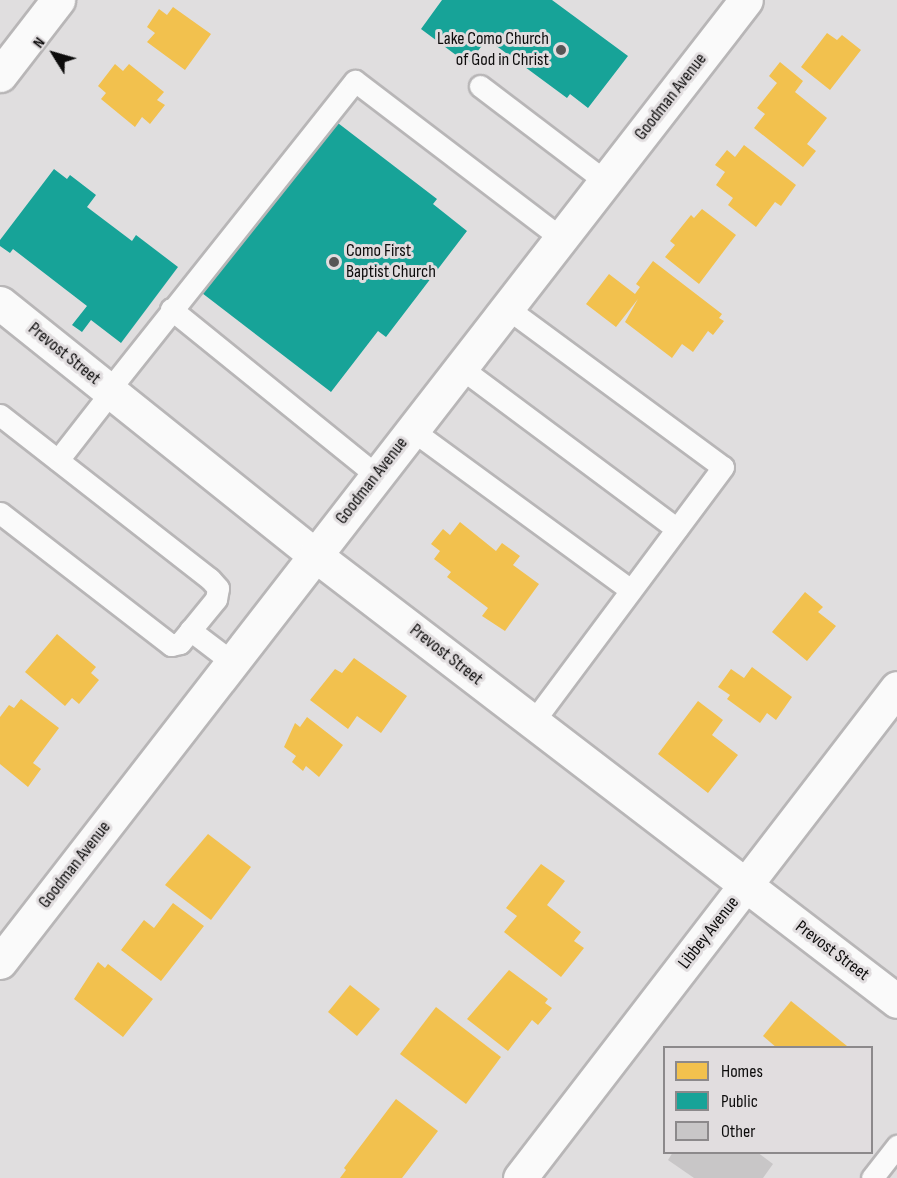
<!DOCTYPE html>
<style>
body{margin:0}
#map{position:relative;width:897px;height:1178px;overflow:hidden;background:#e0dedf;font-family:"Sofia Sans Condensed",sans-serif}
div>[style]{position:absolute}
.homes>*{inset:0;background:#f2c14e}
.public>*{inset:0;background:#17a398}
.building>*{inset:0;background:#c8c6c7}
.roads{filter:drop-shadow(2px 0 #b8b6b7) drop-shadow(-2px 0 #b8b6b7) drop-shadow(0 2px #b8b6b7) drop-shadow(0 -2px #b8b6b7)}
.service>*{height:21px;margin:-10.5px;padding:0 10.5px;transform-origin:10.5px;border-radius:10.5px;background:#fafafa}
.minor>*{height:33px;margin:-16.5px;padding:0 16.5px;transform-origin:16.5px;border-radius:16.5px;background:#fafafa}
.dots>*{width:16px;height:16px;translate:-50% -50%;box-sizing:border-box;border:3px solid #e1dddf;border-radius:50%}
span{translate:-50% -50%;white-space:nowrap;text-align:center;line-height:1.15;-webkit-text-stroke:6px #e1dddf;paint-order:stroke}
.poi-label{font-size:18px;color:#0d0c0c}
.right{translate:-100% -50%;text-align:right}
.left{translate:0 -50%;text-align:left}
.street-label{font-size:18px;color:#0d0c0c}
.legend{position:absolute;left:663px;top:1046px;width:210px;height:108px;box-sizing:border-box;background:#e1dddf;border:2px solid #8c898b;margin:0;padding:8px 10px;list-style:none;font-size:18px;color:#0d0c0c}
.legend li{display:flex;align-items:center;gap:12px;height:30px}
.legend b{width:30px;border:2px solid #8c898b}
.north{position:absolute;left:24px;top:24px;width:60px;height:60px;-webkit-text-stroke:4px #e1dddf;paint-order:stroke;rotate:307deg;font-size:16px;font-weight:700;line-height:24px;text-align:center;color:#0d0c0c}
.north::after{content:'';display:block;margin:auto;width:21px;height:27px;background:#0d0c0c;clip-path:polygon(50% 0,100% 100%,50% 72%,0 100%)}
</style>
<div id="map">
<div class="homes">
<div style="clip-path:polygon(173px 7px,211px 34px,185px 70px,147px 42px,155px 33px,147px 27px,159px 9px,167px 15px)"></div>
<div style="clip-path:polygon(827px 33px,837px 40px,842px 35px,861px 50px,830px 90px,801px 67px)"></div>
<div style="clip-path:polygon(780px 62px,803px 81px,795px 92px,827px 118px,807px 144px,816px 151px,803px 167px,754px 128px,765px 114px,757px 108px,777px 83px,769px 76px)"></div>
<div style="clip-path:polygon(115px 64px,123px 71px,129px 64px,164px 92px,157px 100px,165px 105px,150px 124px,142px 117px,135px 127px,101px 99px,106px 93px,98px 86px)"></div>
<div style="clip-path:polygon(744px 145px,796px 185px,781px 206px,775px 202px,756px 227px,728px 205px,733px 198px,716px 185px,725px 172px,715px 165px,727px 150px,735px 157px)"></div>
<div style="clip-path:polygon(702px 209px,736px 235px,699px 284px,665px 257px,675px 245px,670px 241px,691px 215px,694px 218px)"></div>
<div style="clip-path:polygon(653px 261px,722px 314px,719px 318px,724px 321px,713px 335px,708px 331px,693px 352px,682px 344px,672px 358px,625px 322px,638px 299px,616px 327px,586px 304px,609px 274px,635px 294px,640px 287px,636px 284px)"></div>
<div style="clip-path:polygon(460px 522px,496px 551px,502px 543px,520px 556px,513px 565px,539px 584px,505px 631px,482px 616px,488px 608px,447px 577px,451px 572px,434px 559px,440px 551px,431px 544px,443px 529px,450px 535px)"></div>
<div style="clip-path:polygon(805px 592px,823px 607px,818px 612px,836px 626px,807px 661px,772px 632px)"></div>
<div style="clip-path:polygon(57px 634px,96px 667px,91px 673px,99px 680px,79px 704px,72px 698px,65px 706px,25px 672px)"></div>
<div style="clip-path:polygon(354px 658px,407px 696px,381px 733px,357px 716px,348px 729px,310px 700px,335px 669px,342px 673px)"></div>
<div style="clip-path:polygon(752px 667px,792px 697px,776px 720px,767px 713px,760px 723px,727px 699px,730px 695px,718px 687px,731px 669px,744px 678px)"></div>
<div style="clip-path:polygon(21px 699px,59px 728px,33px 763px,41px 769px,28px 787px,0 764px,0 717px,9px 705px,14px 708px)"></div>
<div style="clip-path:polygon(698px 701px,723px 720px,712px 735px,738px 755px,708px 793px,658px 754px)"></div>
<div style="clip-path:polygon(307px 717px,343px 745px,319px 777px,306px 766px,303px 771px,292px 762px,296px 756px,284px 747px,295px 723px,300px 727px)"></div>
<div style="clip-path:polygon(208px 834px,251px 867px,211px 920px,165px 885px)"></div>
<div style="clip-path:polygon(541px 864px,565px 881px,547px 905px,581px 932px,574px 941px,584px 948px,561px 977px,504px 932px,517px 916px,506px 908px)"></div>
<div style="clip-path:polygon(173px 903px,204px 926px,161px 981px,121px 950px,144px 920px,154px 928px)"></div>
<div style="clip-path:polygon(98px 962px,105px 968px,108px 964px,153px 999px,123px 1037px,74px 999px)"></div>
<div style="clip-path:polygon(509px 970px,548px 999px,545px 1003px,552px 1008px,538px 1025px,532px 1020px,508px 1051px,467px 1019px)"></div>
<div style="clip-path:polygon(350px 985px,380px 1009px,357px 1036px,328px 1012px)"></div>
<div style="clip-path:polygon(791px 1001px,847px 1046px,846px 1048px,777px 1048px,763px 1036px)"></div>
<div style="clip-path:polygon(436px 1007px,501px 1057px,466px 1104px,400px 1054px)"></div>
<div style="clip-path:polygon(396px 1099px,438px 1131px,402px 1178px,340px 1178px,346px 1170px,344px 1168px)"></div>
</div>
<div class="public">
<div style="clip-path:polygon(442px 0,552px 0,628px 56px,588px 108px,570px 94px,567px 98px,487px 39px,468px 64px,421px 29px)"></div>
<div style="clip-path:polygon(334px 120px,437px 199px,433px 204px,467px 231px,386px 337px,378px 331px,331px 392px,202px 293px)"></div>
<div style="clip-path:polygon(54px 169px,67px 179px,70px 175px,96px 195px,87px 207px,132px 241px,136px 235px,178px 267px,121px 343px,91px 320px,82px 332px,72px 325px,87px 306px,13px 249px,10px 253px,0 246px,0 240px)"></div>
</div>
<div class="building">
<div style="clip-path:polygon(673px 1152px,757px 1152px,773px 1164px,763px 1178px,694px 1178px,668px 1160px)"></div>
</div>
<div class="roads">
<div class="service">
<div style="left:480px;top:86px;width:157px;rotate:37.2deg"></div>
<div style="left:507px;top:308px;width:268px;rotate:36.4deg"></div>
<div style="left:723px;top:467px;width:318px;rotate:126.7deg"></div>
<div style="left:171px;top:309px;width:264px;rotate:39deg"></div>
<div style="left:461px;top:368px;width:269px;rotate:36.7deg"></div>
<div style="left:109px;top:390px;width:395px;rotate:-51.5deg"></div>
<div style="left:355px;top:81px;width:259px;rotate:37.3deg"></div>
<div style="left:0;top:415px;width:266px;rotate:38deg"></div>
<div style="left:210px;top:579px;width:12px;rotate:48deg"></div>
<div style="left:218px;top:588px;width:11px;rotate:100deg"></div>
<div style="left:216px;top:599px;width:57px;rotate:129.3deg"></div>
<div style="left:180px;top:643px;width:9px;rotate:167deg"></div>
<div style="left:171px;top:645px;width:216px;rotate:-142.3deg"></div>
<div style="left:412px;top:430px;width:271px;rotate:36.2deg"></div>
<div style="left:58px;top:460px;width:86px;rotate:-52.1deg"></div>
<div style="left:190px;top:630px;width:53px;rotate:37.3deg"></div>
<div style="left:872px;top:1178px;width:41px;rotate:-52deg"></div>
</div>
<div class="minor">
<div style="left:0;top:75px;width:95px;rotate:-52.3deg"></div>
<div style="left:0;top:303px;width:403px;rotate:38.7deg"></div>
<div style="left:315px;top:555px;width:733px;rotate:37.46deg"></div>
<div style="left:0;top:962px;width:1217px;rotate:-52.21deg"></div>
<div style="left:520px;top:1178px;width:618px;rotate:-52.43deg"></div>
</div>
</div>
<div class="dots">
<div style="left:561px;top:50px;background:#575656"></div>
<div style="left:334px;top:262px;background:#575656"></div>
</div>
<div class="poi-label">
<span class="right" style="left:549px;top:50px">Lake Como Church<br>of God in Christ</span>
<span class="left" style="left:346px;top:262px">Como First<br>Baptist Church</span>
</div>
<div class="street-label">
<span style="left:671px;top:97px;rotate:-52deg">Goodman Avenue</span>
<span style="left:64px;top:354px;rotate:39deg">Prevost Street</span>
<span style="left:372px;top:481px;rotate:-52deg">Goodman Avenue</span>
<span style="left:446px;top:655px;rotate:38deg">Prevost Street</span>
<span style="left:75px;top:865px;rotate:-52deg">Goodman Avenue</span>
<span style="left:709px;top:933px;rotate:-52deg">Libbey Avenue</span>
<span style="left:832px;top:951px;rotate:37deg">Prevost Street</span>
</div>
<ul class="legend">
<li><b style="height:16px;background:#f2c14e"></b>Homes</li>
<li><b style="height:16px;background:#17a398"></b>Public</li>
<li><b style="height:16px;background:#c8c6c7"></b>Other</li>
</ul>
<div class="north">N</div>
</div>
